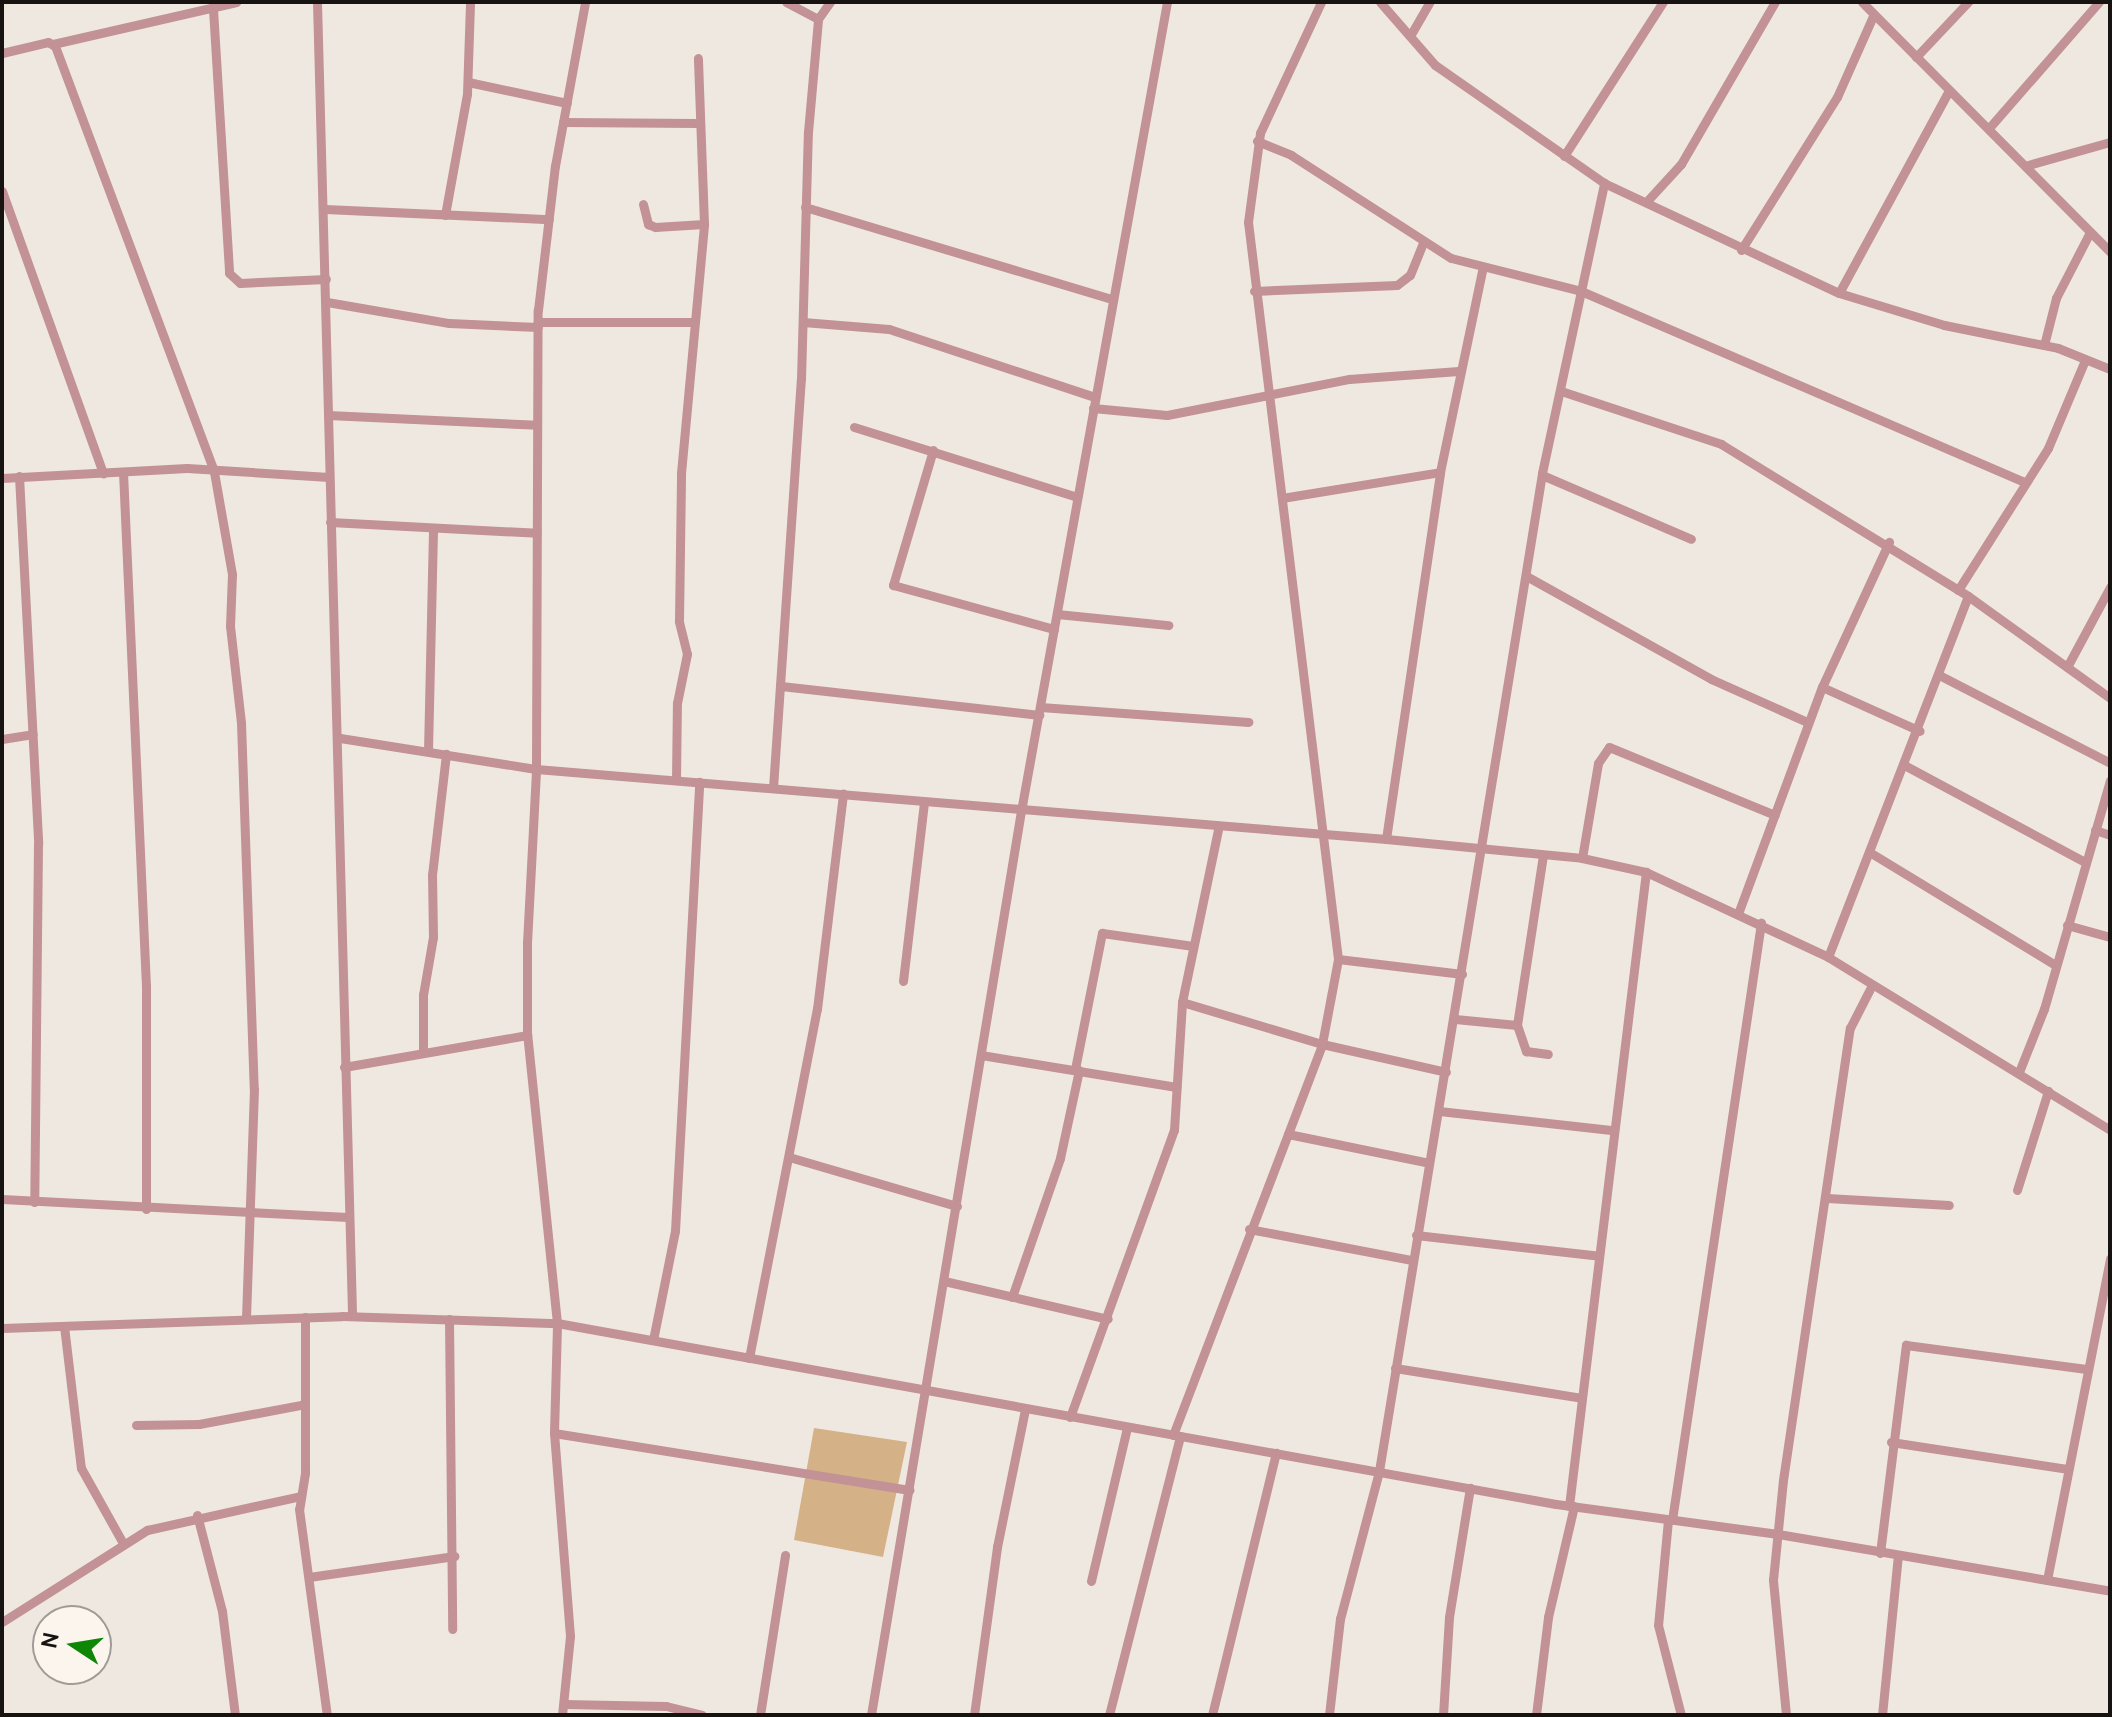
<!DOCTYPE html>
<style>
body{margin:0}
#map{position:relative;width:2112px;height:1717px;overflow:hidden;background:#efe8e1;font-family:Cabin,sans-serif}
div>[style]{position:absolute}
.forest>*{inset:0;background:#d5b187}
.minor>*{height:9px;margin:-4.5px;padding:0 4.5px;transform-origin:4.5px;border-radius:4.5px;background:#c29296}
span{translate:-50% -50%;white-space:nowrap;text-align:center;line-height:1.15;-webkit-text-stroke:7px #fcf5ee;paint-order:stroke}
.frame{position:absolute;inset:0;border:4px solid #161311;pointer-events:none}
.north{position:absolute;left:32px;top:1605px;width:80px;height:80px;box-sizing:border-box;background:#fcf5ee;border:2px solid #a09b96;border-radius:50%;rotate:282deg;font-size:22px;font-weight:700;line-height:32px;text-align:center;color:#161311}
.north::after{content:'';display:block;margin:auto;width:28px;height:36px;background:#0e8707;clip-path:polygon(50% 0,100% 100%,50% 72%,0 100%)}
</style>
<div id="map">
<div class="forest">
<div style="clip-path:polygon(814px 1428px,907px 1442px,883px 1557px,794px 1540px)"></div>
</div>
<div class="minor">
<div style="left:317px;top:2px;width:1314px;rotate:88.47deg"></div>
<div style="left:786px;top:2px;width:36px;rotate:28deg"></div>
<div style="left:1380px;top:2px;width:84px;rotate:48.9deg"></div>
<div style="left:1435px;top:65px;width:206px;rotate:34.9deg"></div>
<div style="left:1862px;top:2px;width:352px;rotate:45.2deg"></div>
<div style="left:213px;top:9px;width:264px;rotate:86.5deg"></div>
<div style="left:229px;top:273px;width:15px;rotate:42deg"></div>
<div style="left:240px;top:283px;width:86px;rotate:-2.7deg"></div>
<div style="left:1410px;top:36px;width:39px;rotate:-60deg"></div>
<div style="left:53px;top:44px;width:188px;rotate:-12.9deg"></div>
<div style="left:2px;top:53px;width:47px;rotate:-13.4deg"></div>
<div style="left:48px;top:42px;width:8px;rotate:30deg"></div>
<div style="left:55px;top:46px;width:455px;rotate:69.5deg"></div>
<div style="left:214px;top:472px;width:104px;rotate:80deg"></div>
<div style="left:232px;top:574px;width:52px;rotate:92.2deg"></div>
<div style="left:230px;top:626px;width:98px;rotate:83.5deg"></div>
<div style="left:241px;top:723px;width:366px;rotate:88deg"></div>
<div style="left:254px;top:1089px;width:230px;rotate:92deg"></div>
<div style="left:1916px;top:57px;width:76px;rotate:-46.6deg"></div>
<div style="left:468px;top:82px;width:101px;rotate:12deg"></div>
<div style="left:563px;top:122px;width:134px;rotate:0.4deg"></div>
<div style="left:1989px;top:128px;width:167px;rotate:-48.9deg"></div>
<div style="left:1257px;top:141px;width:37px;rotate:22deg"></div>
<div style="left:1291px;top:155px;width:190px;rotate:32.8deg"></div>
<div style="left:1451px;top:258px;width:134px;rotate:14.2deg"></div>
<div style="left:1581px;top:291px;width:483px;rotate:23.3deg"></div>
<div style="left:1564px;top:156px;width:183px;rotate:-57.3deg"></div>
<div style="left:2028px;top:165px;width:85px;rotate:-15.7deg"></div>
<div style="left:2px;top:191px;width:300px;rotate:70.3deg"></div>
<div style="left:1648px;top:200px;width:49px;rotate:-47.5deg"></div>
<div style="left:1681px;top:164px;width:187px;rotate:-59.9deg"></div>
<div style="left:643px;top:204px;width:21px;rotate:76deg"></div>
<div style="left:648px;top:224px;width:8px;rotate:23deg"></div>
<div style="left:655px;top:227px;width:49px;rotate:-3.5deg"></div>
<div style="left:805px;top:207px;width:320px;rotate:16.7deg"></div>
<div style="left:325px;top:209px;width:224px;rotate:2.6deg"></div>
<div style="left:445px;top:215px;width:123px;rotate:-79.7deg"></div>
<div style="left:467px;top:94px;width:92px;rotate:-88.1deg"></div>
<div style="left:1741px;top:250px;width:181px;rotate:-57.9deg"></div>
<div style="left:1837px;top:97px;width:89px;rotate:-66deg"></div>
<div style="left:1254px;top:291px;width:143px;rotate:-2.4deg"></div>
<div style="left:1397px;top:285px;width:16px;rotate:-38deg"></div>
<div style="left:1410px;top:275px;width:35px;rotate:-68deg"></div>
<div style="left:1839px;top:293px;width:229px;rotate:-61.5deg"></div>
<div style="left:327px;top:302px;width:124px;rotate:9.8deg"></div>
<div style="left:449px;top:323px;width:89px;rotate:2.6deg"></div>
<div style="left:538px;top:322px;width:154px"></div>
<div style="left:803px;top:322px;width:86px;rotate:4.7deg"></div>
<div style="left:889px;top:329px;width:217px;rotate:18.3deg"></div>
<div style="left:2044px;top:345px;width:49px;rotate:-75.7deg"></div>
<div style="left:2056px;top:298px;width:74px;rotate:-62.7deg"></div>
<div style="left:1561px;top:391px;width:169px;rotate:18.3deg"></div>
<div style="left:1721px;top:444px;width:290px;rotate:31.6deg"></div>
<div style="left:1093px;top:408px;width:74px;rotate:5.4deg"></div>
<div style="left:1167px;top:415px;width:186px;rotate:-11.2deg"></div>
<div style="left:1349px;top:379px;width:110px;rotate:-4.2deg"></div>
<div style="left:328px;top:415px;width:209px;rotate:2.7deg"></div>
<div style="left:854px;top:427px;width:234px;rotate:17.4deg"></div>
<div style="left:933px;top:450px;width:141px;rotate:106.5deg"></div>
<div style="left:893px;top:585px;width:167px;rotate:15.3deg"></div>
<div style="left:123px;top:472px;width:515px;rotate:87.44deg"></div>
<div style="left:146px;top:986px;width:223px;rotate:90deg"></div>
<div style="left:1542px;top:475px;width:162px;rotate:23.2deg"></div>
<div style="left:19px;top:476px;width:368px;rotate:87deg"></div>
<div style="left:38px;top:844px;width:358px;rotate:90.6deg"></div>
<div style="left:2px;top:478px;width:185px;rotate:-3.1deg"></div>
<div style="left:187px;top:468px;width:142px;rotate:3.6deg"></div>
<div style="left:1282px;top:498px;width:160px;rotate:-9.3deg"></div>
<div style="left:330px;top:522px;width:207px;rotate:3deg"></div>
<div style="left:1528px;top:577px;width:210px;rotate:29.1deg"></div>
<div style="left:1711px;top:679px;width:105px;rotate:24.1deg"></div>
<div style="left:1958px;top:590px;width:168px;rotate:-57.6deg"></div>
<div style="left:2048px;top:448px;width:95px;rotate:-67.2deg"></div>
<div style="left:1057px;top:614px;width:112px;rotate:5.7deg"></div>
<div style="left:2067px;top:667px;width:91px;rotate:-61.7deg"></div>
<div style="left:1939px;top:675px;width:192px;rotate:27.2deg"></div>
<div style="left:781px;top:686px;width:260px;rotate:6.4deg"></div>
<div style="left:1822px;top:687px;width:160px;rotate:-65.2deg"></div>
<div style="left:1040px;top:707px;width:209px;rotate:4.1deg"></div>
<div style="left:340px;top:738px;width:198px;rotate:9deg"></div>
<div style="left:536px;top:769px;width:853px;rotate:4.71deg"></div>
<div style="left:1386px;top:839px;width:197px;rotate:5.5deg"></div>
<div style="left:1582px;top:858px;width:66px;rotate:12.3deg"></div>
<div style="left:1646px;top:872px;width:201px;rotate:25deg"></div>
<div style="left:1828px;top:957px;width:331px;rotate:31.5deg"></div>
<div style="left:2px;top:739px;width:31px;rotate:-9deg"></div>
<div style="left:428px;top:751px;width:221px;rotate:-88.7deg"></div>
<div style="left:1906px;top:766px;width:203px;rotate:28.2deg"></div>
<div style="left:676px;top:780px;width:77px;rotate:-89.3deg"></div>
<div style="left:677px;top:703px;width:50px;rotate:-78.5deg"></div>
<div style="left:687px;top:654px;width:34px;rotate:-104deg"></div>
<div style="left:679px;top:621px;width:148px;rotate:-89.2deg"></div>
<div style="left:681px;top:473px;width:250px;rotate:-84.7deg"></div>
<div style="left:704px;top:224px;width:166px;rotate:-92.1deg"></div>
<div style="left:773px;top:788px;width:410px;rotate:-86.1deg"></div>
<div style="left:801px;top:379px;width:247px;rotate:-88.4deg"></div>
<div style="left:808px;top:132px;width:113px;rotate:-84.9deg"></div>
<div style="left:818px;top:19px;width:21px;rotate:-55deg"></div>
<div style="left:2095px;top:830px;width:16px;rotate:18deg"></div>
<div style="left:1386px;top:839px;width:371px;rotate:-81.6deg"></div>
<div style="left:1440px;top:472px;width:209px;rotate:-78.2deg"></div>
<div style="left:1871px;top:853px;width:215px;rotate:31.3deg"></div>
<div style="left:1543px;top:855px;width:172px;rotate:98.7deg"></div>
<div style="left:1517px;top:1025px;width:28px;rotate:71deg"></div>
<div style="left:1526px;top:1051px;width:22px;rotate:8deg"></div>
<div style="left:1582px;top:858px;width:96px;rotate:-80.4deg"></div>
<div style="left:1598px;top:763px;width:19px;rotate:-55deg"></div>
<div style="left:1609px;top:747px;width:179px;rotate:22.3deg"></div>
<div style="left:1739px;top:911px;width:239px;rotate:-69.7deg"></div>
<div style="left:1822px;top:687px;width:107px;rotate:24.2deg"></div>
<div style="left:2067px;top:925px;width:45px;rotate:15.6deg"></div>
<div style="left:1828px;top:957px;width:387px;rotate:-68.8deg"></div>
<div style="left:1968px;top:596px;width:175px;rotate:35.7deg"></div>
<div style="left:1338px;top:959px;width:125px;rotate:6.9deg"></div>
<div style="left:903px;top:981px;width:180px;rotate:-83.3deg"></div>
<div style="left:1182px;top:1002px;width:146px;rotate:16.7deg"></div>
<div style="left:1322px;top:1044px;width:127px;rotate:12.7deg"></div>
<div style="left:1455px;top:1019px;width:62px;rotate:5.5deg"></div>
<div style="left:423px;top:1053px;width:58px;rotate:-90deg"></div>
<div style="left:423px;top:995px;width:59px;rotate:-80.2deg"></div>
<div style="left:433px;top:937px;width:62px;rotate:-90.9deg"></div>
<div style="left:432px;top:875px;width:122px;rotate:-83.4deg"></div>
<div style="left:981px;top:1055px;width:198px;rotate:9.3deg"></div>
<div style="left:344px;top:1067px;width:186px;rotate:-9.9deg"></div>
<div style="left:1075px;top:1069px;width:139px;rotate:-78.8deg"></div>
<div style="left:1102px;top:933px;width:92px;rotate:8.1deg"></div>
<div style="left:2019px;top:1072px;width:68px;rotate:-68.4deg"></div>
<div style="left:2044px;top:1009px;width:238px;rotate:-73.9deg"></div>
<div style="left:1439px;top:1111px;width:173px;rotate:6.3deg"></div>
<div style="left:1288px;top:1134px;width:144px;rotate:11.6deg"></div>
<div style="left:789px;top:1157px;width:175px;rotate:16.3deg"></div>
<div style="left:2017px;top:1190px;width:104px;rotate:-72.6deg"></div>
<div style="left:1827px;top:1198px;width:122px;rotate:3.3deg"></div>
<div style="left:2px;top:1199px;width:346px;rotate:3deg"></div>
<div style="left:1249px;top:1229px;width:166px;rotate:10.8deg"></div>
<div style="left:1416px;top:1235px;width:184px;rotate:6.5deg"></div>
<div style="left:944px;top:1281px;width:168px;rotate:13deg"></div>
<div style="left:1012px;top:1297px;width:147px;rotate:-70.9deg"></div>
<div style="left:1060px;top:1158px;width:90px;rotate:-77.8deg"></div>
<div style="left:305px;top:1317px;width:156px;rotate:90deg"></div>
<div style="left:305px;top:1473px;width:36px;rotate:99deg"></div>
<div style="left:299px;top:1509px;width:208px;rotate:82.3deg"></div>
<div style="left:449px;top:1319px;width:310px;rotate:89.4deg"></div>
<div style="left:64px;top:1326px;width:143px;rotate:83.2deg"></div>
<div style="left:81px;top:1468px;width:86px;rotate:60.8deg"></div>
<div style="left:2px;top:1328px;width:340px;rotate:-2deg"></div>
<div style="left:342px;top:1316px;width:215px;rotate:1.9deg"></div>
<div style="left:557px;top:1323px;width:1015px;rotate:10.27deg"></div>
<div style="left:1556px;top:1504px;width:224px;rotate:7.7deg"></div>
<div style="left:1778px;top:1534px;width:337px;rotate:9.7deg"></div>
<div style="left:653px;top:1340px;width:111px;rotate:-78.6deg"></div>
<div style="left:675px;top:1231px;width:450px;rotate:-86.9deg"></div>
<div style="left:749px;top:1358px;width:356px;rotate:-79deg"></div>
<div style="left:817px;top:1009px;width:217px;rotate:-83.1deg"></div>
<div style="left:1395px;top:1368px;width:189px;rotate:9.1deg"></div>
<div style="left:1070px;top:1417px;width:305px;rotate:-70.1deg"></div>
<div style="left:1174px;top:1130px;width:128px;rotate:-86.4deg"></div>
<div style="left:1182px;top:1002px;width:177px;rotate:-78.2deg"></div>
<div style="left:136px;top:1425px;width:63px;rotate:-0.9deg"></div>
<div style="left:199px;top:1424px;width:104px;rotate:-10.6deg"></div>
<div style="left:554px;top:1433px;width:360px;rotate:9.1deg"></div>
<div style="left:1173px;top:1435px;width:418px;rotate:-69.1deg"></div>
<div style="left:1322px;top:1044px;width:86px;rotate:-79.3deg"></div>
<div style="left:1338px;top:959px;width:742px;rotate:-96.96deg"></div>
<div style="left:1248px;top:222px;width:90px;rotate:-82.3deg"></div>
<div style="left:1260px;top:133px;width:145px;rotate:-65deg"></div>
<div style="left:1891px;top:1442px;width:178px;rotate:8.7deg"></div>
<div style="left:1569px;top:1506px;width:639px;rotate:-83.08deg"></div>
<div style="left:197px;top:1515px;width:99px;rotate:75.4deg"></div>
<div style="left:222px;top:1611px;width:105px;rotate:82.9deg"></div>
<div style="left:1668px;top:1520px;width:105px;rotate:95.4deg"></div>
<div style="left:1658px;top:1625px;width:93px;rotate:75.7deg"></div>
<div style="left:1672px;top:1520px;width:604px;rotate:-81.52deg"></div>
<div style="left:1880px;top:1553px;width:210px;rotate:-82.9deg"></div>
<div style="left:1906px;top:1345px;width:182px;rotate:7.6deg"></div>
<div style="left:309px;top:1577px;width:147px;rotate:-8.2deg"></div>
<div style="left:2047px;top:1580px;width:328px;rotate:-78.9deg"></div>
<div style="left:1091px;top:1581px;width:158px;rotate:-76.8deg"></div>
<div style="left:2px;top:1622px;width:172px;rotate:-32.4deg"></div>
<div style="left:147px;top:1530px;width:157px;rotate:-12.5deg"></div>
<div style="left:564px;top:1704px;width:102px;rotate:1.1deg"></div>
<div style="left:666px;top:1706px;width:37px;rotate:14deg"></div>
<div style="left:562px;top:1715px;width:79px;rotate:-84.2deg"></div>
<div style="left:570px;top:1636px;width:204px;rotate:-94.5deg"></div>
<div style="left:554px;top:1433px;width:110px;rotate:-88.4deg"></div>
<div style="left:557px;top:1323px;width:290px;rotate:-95.9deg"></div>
<div style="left:527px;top:1035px;width:92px;rotate:-90deg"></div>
<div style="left:527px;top:943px;width:174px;rotate:-87deg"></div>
<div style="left:536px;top:769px;width:459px;rotate:-89.8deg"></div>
<div style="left:538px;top:310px;width:145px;rotate:-83.3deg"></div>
<div style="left:555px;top:166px;width:167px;rotate:-79.6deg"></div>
<div style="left:760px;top:1715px;width:162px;rotate:-81.1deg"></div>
<div style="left:871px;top:1715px;width:916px;rotate:-80.58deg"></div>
<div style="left:1021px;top:811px;width:822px;rotate:-79.77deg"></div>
<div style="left:974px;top:1715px;width:170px;rotate:-82.2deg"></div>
<div style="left:997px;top:1547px;width:141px;rotate:-78.5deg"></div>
<div style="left:1109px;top:1715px;width:288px;rotate:-75.7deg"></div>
<div style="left:1212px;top:1715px;width:270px;rotate:-76.3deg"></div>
<div style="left:1329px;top:1715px;width:97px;rotate:-83.5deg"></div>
<div style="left:1340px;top:1619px;width:153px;rotate:-75.2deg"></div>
<div style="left:1379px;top:1471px;width:1011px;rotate:-80.72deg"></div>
<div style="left:1542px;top:473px;width:297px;rotate:-77.9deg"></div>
<div style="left:1604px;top:183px;width:259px;rotate:25.1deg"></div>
<div style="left:1839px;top:293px;width:110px;rotate:16.9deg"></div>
<div style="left:1944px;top:325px;width:116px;rotate:11.4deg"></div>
<div style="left:2058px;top:348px;width:56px;rotate:22deg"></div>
<div style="left:1443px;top:1715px;width:98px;rotate:-86.5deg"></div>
<div style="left:1449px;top:1617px;width:131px;rotate:-80.8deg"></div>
<div style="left:1536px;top:1715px;width:99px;rotate:-83deg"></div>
<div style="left:1548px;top:1617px;width:114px;rotate:-76.8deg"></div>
<div style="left:1786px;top:1715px;width:136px;rotate:-95.5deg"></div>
<div style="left:1773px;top:1580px;width:100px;rotate:-84.3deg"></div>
<div style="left:1783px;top:1480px;width:457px;rotate:-81.6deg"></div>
<div style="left:1850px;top:1028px;width:48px;rotate:-62.9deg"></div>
<div style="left:1882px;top:1715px;width:160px;rotate:-84.3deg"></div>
</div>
<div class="frame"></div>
<div class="north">N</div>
</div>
